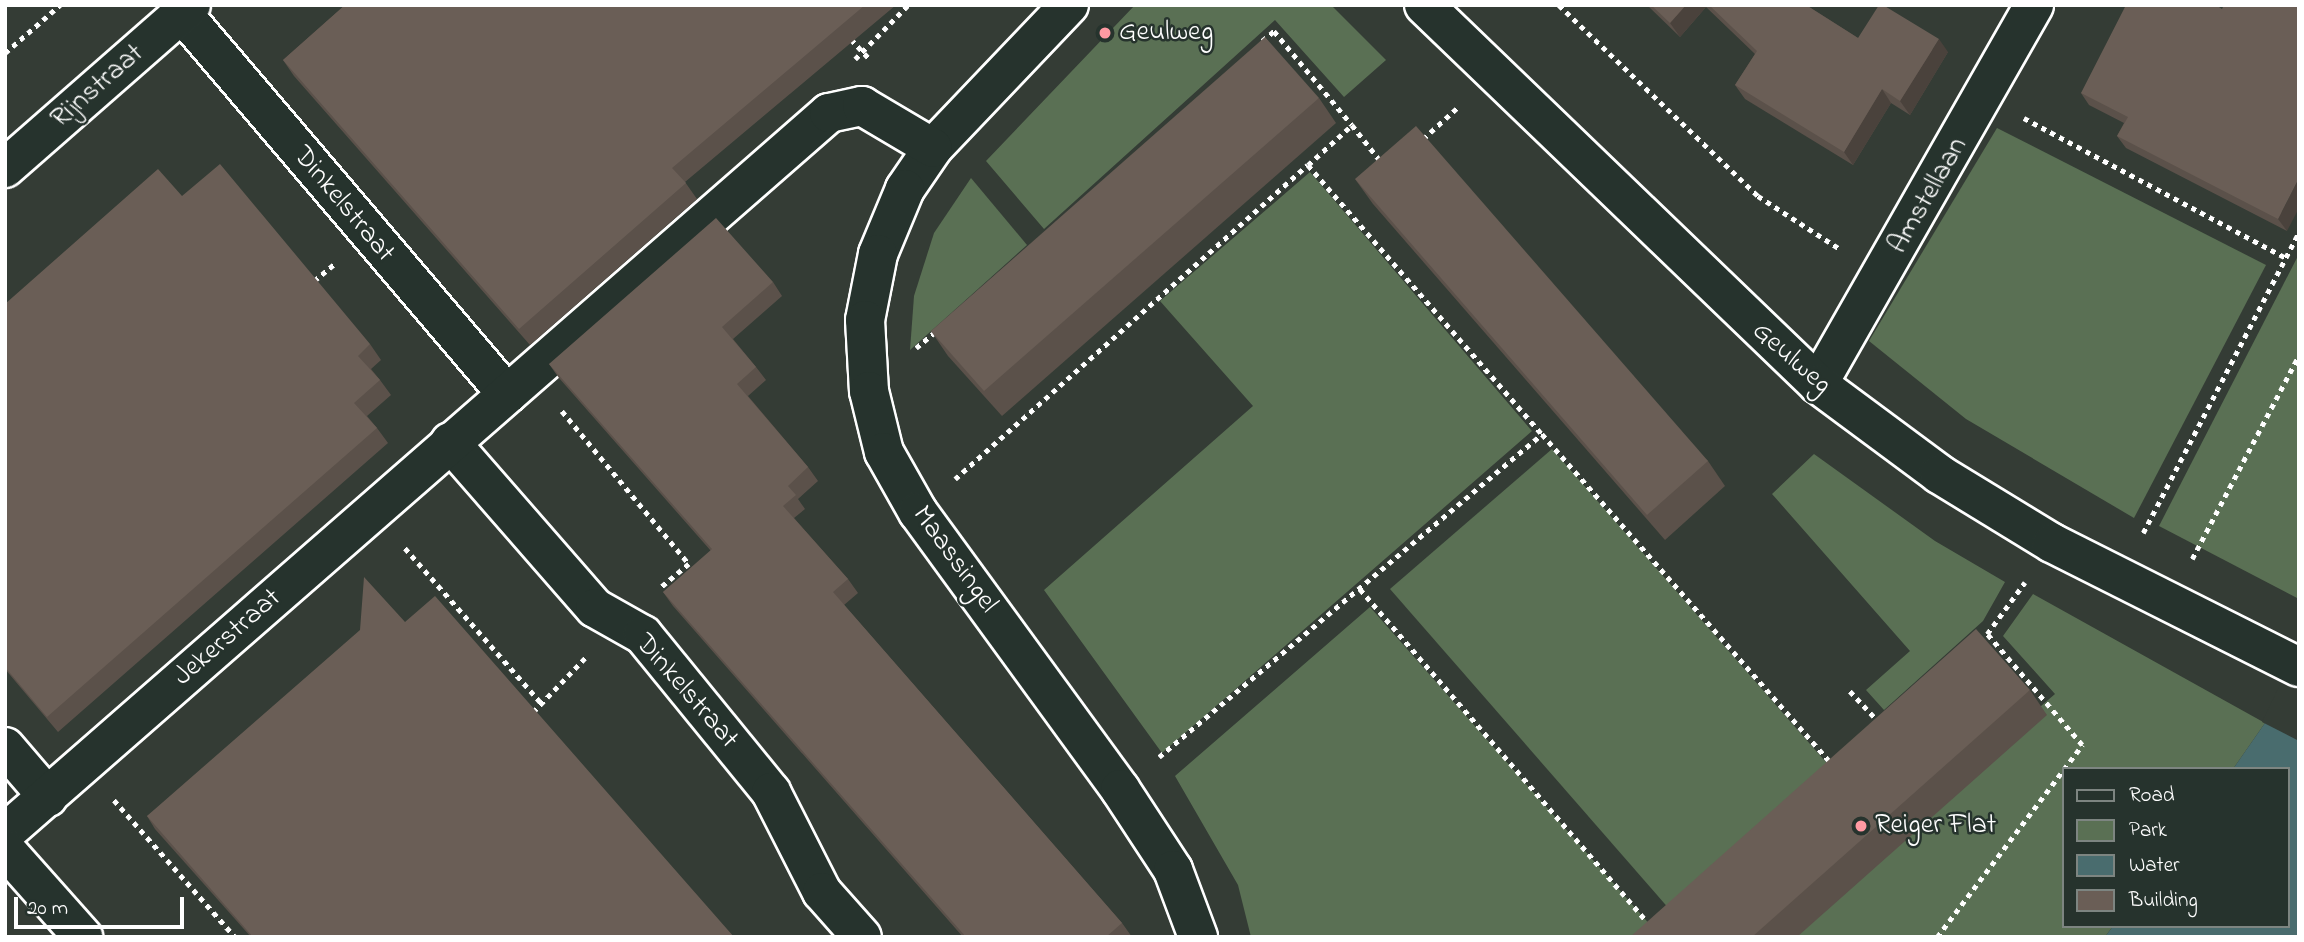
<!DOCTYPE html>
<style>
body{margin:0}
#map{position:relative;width:2304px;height:942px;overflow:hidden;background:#343c35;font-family:"Indie Flower",sans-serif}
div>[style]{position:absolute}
.green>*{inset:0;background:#5a7054}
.water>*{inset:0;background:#496c6e}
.pier>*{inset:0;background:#343c35}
.path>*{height:4.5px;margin-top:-2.25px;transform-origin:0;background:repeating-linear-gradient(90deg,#fff 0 5px,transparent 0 10px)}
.roads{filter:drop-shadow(2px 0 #fff) drop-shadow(-2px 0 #fff) drop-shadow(0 2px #fff) drop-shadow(0 -2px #fff)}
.street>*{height:38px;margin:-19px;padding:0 19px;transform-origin:19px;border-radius:19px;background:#26332d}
.secondary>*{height:38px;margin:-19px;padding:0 19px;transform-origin:19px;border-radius:19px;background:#26332d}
.wall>*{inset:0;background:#5b514a}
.shaded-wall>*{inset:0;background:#4a423c}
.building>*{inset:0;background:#6a5e56}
.dots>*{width:19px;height:19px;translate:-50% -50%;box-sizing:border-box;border:4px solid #26332d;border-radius:50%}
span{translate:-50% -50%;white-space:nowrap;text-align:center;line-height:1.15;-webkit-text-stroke:5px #26332d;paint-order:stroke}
.poi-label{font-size:28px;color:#fff}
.left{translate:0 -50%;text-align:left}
.street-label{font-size:28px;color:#fff}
.frame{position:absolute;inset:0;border:7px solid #fff;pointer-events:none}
.legend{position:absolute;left:2062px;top:767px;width:228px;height:161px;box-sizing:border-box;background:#26332d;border:2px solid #7d8581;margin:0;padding:9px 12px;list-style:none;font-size:21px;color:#fff}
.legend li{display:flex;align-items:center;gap:14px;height:35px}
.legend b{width:35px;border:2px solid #7d8581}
.scale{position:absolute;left:14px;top:897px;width:170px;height:32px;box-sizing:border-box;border:4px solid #fff;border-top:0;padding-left:9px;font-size:21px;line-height:24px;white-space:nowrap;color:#fff;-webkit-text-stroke:5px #26332d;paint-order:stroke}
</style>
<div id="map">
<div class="green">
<div style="clip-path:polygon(1135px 5px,1331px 5px,1386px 60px,1344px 97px,1275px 20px,1044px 229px,986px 161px)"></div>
<div style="clip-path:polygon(1997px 128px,2266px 265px,2134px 518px,1966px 419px,1869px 341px)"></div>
<div style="clip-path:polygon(1310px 172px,1532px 431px,1162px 753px,1044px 590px,1253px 406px,1160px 301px)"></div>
<div style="clip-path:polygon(971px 178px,1027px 245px,910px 350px,914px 296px,934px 233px)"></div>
<div style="clip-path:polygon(2299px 254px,2299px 599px,2159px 526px)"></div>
<div style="clip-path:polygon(1552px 449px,1831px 768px,1671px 911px,1390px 589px)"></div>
<div style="clip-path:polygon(1814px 454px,1935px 541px,2005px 582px,1983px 621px,1884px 710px,1866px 690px,1910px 651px,1772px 494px)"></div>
<div style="clip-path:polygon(2033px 594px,2265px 723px,2233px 769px,2064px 769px,2064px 926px,2113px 926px,2105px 937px,1773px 937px,2055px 694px,2003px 636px)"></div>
<div style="clip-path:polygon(1370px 607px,1652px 927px,1642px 937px,1251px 937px,1238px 885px,1175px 776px)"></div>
</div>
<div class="water">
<div style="clip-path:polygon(2299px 648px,2299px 937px,2105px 937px,2113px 926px,2288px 926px,2288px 769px,2233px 769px,2265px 723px)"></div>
</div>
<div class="pier">
<div style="clip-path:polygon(2299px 645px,2299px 741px,2262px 722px)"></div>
</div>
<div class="path">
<div style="left:1559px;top:5px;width:276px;rotate:43.8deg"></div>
<div style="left:1758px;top:196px;width:98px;rotate:32.9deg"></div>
<div style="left:851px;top:39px;width:26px;rotate:47deg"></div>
<div style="left:1262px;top:41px;width:16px;rotate:-40deg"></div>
<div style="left:1274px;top:31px;width:122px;rotate:50.3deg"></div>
<div style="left:5px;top:53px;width:73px;rotate:-41.1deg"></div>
<div style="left:855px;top:59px;width:76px;rotate:-45.5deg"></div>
<div style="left:2024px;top:118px;width:297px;rotate:28.1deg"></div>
<div style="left:1423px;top:139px;width:47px;rotate:-42.4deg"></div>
<div style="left:1308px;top:165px;width:59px;rotate:-42.3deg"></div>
<div style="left:1352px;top:125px;width:48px;rotate:51.7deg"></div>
<div style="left:314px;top:281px;width:26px;rotate:-40deg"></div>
<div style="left:916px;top:348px;width:26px;rotate:-40deg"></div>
<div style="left:562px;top:411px;width:199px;rotate:50.3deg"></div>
<div style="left:689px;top:564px;width:38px;rotate:140deg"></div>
<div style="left:955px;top:479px;width:472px;rotate:-41.7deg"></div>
<div style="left:1308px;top:165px;width:357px;rotate:49deg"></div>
<div style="left:2143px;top:533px;width:339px;rotate:-62.6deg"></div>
<div style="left:405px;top:548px;width:208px;rotate:48.7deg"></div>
<div style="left:2192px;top:559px;width:230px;rotate:-62.3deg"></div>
<div style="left:1360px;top:589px;width:444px;rotate:49.2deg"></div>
<div style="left:1850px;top:691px;width:41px;rotate:47deg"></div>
<div style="left:533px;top:712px;width:75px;rotate:-46.1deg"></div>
<div style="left:1159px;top:757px;width:501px;rotate:-40.14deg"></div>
<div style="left:1542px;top:434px;width:438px;rotate:48.7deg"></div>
<div style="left:114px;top:800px;width:183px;rotate:48.5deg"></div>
<div style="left:1937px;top:937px;width:241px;rotate:-52.9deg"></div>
<div style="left:2082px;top:745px;width:146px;rotate:-130.6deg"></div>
<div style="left:1987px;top:634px;width:64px;rotate:-53.8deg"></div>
</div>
<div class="roads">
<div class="street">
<div style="left:1069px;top:5px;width:197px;rotate:133.6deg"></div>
<div style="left:933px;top:148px;width:50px;rotate:124.3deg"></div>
<div style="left:905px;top:189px;width:70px;rotate:112.6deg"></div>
<div style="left:878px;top:254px;width:67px;rotate:101.1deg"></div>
<div style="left:865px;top:320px;width:71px;rotate:86.8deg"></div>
<div style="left:869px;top:391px;width:63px;rotate:76.2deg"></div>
<div style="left:884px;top:452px;width:69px;rotate:60.5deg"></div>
<div style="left:918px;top:512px;width:343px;rotate:53.9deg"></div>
<div style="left:1120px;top:789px;width:97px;rotate:56.8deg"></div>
<div style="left:1173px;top:870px;width:72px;rotate:69.5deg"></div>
<div style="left:182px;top:13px;width:501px;rotate:49.54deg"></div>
<div style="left:5px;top:168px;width:247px;rotate:-41.2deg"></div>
<div style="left:1818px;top:384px;width:436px;rotate:-60.3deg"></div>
<div style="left:450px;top:442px;width:220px;rotate:48.9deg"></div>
<div style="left:595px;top:608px;width:55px;rotate:29.4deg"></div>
<div style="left:643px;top:635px;width:203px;rotate:50.8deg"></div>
<div style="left:771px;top:792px;width:112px;rotate:63deg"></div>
<div style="left:822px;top:892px;width:60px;rotate:48.4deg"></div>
<div style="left:5px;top:747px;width:66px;rotate:49.3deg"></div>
<div style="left:5px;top:833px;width:1094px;rotate:-41.15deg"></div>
<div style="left:829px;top:113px;width:34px;rotate:-12deg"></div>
<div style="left:862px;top:106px;width:82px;rotate:30.6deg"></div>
<div style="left:5px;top:849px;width:118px;rotate:48.4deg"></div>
</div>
<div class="secondary">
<div style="left:1424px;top:5px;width:547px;rotate:43.89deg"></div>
<div style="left:1818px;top:384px;width:151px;rotate:36.6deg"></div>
<div style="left:1939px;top:474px;width:132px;rotate:31.4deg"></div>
<div style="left:2052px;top:543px;width:276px;rotate:26.7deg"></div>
</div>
</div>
<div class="wall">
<div style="clip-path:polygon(345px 5px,896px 5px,685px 182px,697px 199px,530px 345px,294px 76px,283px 60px)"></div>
<div style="clip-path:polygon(1647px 5px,1806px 5px,1858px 38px,1948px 52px,1910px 115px,1891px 103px,1853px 165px,1745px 99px,1735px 85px,1755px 54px,1706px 7px,1680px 37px)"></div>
<div style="clip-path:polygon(2222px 9px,2287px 231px,2126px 148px,2117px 136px,2124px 123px,2089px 105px,2081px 93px)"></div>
<div style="clip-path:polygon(1319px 98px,1336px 123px,1002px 416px,948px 356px,931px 331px)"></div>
<div style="clip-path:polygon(1355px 179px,1708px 461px,1725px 486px,1665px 540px,1373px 204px)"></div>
<div style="clip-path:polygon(773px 282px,782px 296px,733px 339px,756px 367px,766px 380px,748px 396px,808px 467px,818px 481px,798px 499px,805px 509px,794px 518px,848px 579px,858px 593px,844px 605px,1122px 923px,1132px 937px,963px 937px,673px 606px,663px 592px,711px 551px,559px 378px,549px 364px)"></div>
<div style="clip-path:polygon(5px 304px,370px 344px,381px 360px,371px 369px,380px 380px,391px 395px,367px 416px,377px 428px,388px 443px,58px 732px,5px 669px)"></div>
<div style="clip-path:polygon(405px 622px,734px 937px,251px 937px,155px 829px,147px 816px)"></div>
<div style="clip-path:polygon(2030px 690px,2047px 715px,1797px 937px,1630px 937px)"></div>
</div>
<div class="shaded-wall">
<div style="clip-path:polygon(1686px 5px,1705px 5px,1706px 7px,1680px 37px,1670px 23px)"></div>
<div style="clip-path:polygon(1939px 39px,1948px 52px,1910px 115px,1900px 101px)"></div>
<div style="clip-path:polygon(1882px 89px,1891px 103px,1853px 165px,1844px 152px)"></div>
<div style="clip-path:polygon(2299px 178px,2299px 208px,2287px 231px,2278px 219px)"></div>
</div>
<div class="building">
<div style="clip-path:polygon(345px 5px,865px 5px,672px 168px,686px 183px,519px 329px,283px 60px)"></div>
<div style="clip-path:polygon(1651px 5px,1686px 5px,1670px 23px)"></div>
<div style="clip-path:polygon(1709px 5px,1806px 5px,1858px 38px,1879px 5px,1883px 5px,1939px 39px,1900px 101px,1882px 89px,1844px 152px,1735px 85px,1757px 51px)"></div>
<div style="clip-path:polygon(2126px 5px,2216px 5px,2222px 9px,2224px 5px,2299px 5px,2299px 178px,2278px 219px,2117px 136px,2128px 117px,2081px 93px)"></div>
<div style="clip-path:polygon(1265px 37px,1319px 98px,984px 391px,931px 331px)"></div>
<div style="clip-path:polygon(1416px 126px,1708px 461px,1647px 515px,1355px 179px)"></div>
<div style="clip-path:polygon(220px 164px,370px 344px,358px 356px,380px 380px,354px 403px,377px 428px,47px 717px,5px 667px,5px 304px,158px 169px,182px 196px)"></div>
<div style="clip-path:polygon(716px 218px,773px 282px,722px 327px,756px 367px,737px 384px,808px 467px,788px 486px,796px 495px,783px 506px,848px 579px,833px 592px,1122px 923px,1106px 937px,966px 937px,663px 592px,712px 549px,549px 364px)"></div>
<div style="clip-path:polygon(364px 577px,405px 622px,435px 596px,734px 937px,253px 937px,147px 816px,360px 630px)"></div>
<div style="clip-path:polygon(1976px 629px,2030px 690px,1752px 937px,1630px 937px)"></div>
</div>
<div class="dots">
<div style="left:1105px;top:33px;background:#ff9aa2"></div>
<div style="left:1861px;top:826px;background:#ff9aa2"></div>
</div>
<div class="poi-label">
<span class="left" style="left:1119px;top:33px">Geulweg</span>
<span class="left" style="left:1875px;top:826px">Reiger Flat</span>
</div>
<div class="street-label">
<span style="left:98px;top:87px;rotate:-41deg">Rijnstraat</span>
<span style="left:1929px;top:196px;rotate:-60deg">Amstellaan</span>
<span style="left:343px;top:205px;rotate:50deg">Dinkelstraat</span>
<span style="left:1791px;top:359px;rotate:41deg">Geulweg</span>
<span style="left:954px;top:560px;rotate:54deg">Maassingel</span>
<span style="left:228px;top:638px;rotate:-41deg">Jekerstraat</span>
<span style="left:686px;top:692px;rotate:49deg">Dinkelstraat</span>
</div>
<div class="frame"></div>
<ul class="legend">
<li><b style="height:9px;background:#26332d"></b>Road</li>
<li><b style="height:19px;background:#5a7054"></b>Park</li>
<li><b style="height:19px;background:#496c6e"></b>Water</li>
<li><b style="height:19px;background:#6a5e56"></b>Building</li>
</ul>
<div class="scale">20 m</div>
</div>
